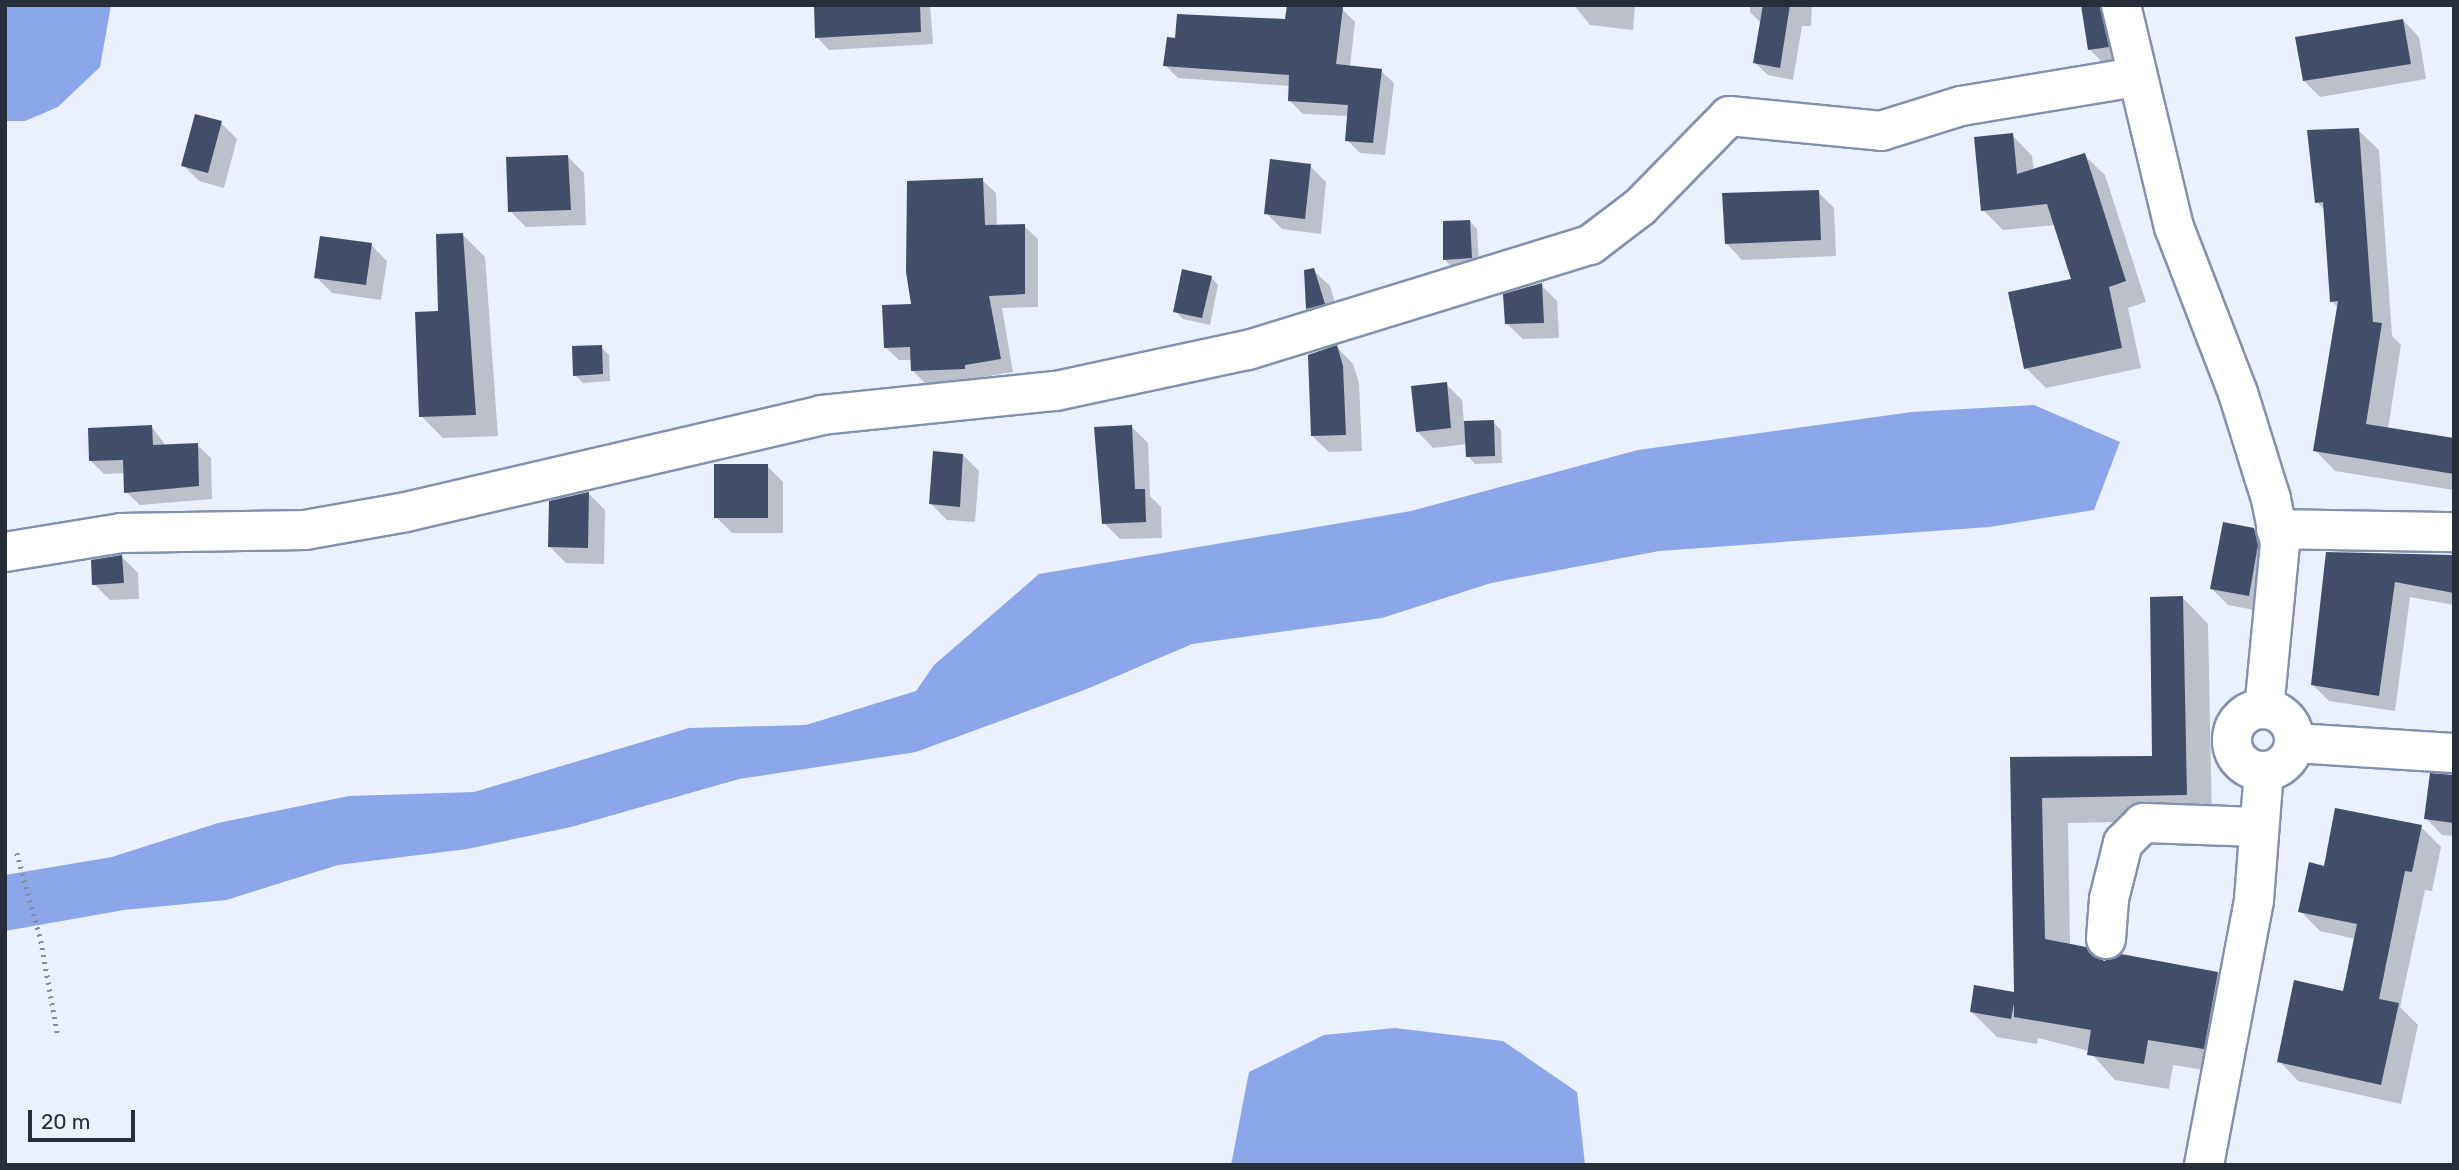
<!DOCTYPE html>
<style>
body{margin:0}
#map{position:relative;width:2459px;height:1170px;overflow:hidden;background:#eaf0fe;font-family:Rubik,sans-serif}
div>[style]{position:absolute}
.water>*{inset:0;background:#8ca6ea}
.shadow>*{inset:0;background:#0003}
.building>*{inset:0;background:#424d69}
.path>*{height:4.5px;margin-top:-2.25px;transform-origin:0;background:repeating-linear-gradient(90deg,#868b99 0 2px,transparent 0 7px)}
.roads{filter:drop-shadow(2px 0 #8390af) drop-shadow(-2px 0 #8390af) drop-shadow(0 2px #8390af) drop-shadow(0 -2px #8390af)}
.minor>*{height:38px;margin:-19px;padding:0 19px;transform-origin:19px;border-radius:19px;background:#fff}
.minor>.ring{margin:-19px;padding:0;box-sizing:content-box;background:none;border:38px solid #fff;border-radius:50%}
span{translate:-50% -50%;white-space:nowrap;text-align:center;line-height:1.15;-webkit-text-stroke:7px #eaf0fe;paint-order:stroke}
.frame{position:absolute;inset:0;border:7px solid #282d3a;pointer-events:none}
.scale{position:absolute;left:28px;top:1110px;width:107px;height:32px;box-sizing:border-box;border:4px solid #282d3a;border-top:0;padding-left:9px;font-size:21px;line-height:24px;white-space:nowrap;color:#282d3a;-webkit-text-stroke:5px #eaf0fe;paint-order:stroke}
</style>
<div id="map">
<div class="water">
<div style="clip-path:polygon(5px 5px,111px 5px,100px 67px,58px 107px,25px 121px,5px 121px)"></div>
<div style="clip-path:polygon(2034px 405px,2120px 442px,2094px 510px,1989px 527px,1659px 551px,1491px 583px,1382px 618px,1192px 644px,1087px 689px,916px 752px,739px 779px,571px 827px,467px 849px,338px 865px,226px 900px,124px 910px,5px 931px,5px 875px,112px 857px,218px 823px,349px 796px,474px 792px,689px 728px,806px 725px,916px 691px,934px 665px,1039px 574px,1411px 511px,1638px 450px,1912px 412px)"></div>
<div style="clip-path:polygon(1395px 1028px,1503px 1041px,1577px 1092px,1585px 1165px,1231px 1165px,1249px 1072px,1324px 1035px)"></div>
</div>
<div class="shadow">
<div style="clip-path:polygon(815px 5px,930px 5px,933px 44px,829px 50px,817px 37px)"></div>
<div style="clip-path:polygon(1289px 5px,1342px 9px,1355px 22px,1350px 67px,1381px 71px,1394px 83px,1385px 155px,1360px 153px,1347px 140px,1349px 116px,1303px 114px,1290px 101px,1290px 86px,1178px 78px,1165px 65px,1287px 20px)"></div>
<div style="clip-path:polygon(1574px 5px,1635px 5px,1633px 30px,1590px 25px)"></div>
<div style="clip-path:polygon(1750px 5px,1812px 5px,1811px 26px,1802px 26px,1793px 80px,1768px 75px,1754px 62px,1761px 23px,1750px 12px)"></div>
<div style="clip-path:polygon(2083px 5px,2120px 5px,2124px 63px,2105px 65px,2089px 49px)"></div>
<div style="clip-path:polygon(2403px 20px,2419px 37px,2426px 79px,2320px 97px,2304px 81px)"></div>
<div style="clip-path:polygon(221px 123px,237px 139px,224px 188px,199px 181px,183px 165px)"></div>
<div style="clip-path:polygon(2358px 130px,2379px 150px,2392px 336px,2401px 345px,2388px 429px,2454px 440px,2454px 490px,2335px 471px,2315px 450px,2338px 308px,2332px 301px,2326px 211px,2317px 202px)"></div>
<div style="clip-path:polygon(2012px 135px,2032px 156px,2034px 171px,2084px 155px,2105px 175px,2146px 302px,2128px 308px,2141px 368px,2046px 388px,2026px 368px,2073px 281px,2055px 225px,2003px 230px,1983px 210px)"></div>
<div style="clip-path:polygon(568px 157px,584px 173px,586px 225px,526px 227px,510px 211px)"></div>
<div style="clip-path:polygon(1310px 166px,1326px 182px,1321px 234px,1282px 229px,1266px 213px)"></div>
<div style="clip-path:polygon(982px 180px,996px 193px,997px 227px,1024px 226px,1038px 239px,1038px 307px,1002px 308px,1013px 372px,977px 378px,977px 382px,926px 384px,912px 370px,912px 360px,899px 360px,885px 347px,913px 306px)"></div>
<div style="clip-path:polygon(1818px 192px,1834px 208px,1836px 256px,1742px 260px,1726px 243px)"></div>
<div style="clip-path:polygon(1470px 221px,1477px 229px,1479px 266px,1452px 267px,1445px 260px)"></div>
<div style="clip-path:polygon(463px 235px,485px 257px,498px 436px,443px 438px,421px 416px,440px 313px)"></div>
<div style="clip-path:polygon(371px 245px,387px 261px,381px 300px,332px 293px,316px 277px)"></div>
<div style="clip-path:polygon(1313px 270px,1330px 286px,1340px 320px,1324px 325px,1308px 309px,1306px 271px)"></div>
<div style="clip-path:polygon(1211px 277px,1218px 285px,1210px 325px,1183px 319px,1175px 311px)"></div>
<div style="clip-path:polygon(1541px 285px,1557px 301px,1559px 338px,1523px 339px,1506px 323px)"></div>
<div style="clip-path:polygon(601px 347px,609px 355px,610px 381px,583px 383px,575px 375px)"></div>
<div style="clip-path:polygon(1337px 347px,1353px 364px,1359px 383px,1362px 451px,1329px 452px,1312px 436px)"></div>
<div style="clip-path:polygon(1446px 384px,1462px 400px,1464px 423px,1493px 422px,1501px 430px,1502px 463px,1475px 464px,1468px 456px,1467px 444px,1433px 448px,1417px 431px)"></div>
<div style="clip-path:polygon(152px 427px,166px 446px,197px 445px,211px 458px,212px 499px,140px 505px,126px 492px,125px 473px,104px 474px,90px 460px)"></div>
<div style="clip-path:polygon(1132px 427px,1148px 443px,1150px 496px,1161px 507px,1162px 538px,1120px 539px,1104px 523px)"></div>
<div style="clip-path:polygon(963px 455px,979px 471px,975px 522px,947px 520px,931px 504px)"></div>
<div style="clip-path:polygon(767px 466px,783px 482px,783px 533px,732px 533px,716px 517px)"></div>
<div style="clip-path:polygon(589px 494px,605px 510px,604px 564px,566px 563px,550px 547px)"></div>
<div style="clip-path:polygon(2253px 529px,2270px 546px,2265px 612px,2228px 605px,2212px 589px)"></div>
<div style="clip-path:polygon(2328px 554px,2454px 557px,2454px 605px,2410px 597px,2395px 711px,2329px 701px,2313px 685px)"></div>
<div style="clip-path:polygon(122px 557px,138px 573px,139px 599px,110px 600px,94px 584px)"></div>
<div style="clip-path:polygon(2183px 598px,2208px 624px,2212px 820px,2068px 823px,2070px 946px,2103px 963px,2217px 974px,2243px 1000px,2229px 1074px,2173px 1065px,2169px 1089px,2115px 1080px,2089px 1051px,2038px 1038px,2037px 1044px,1997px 1037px,1971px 1011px,2016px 994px,2011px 759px,2154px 757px)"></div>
<div style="clip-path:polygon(2454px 777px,2454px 836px,2442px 835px,2426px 818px)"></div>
<div style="clip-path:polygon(2421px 827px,2441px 847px,2432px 891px,2425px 890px,2400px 1007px,2418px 1025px,2401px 1104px,2298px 1081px,2279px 1061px,2344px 993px,2356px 939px,2320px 931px,2300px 911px,2325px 868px)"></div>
</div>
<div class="building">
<div style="clip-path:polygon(814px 5px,920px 5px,921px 32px,815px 38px)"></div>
<div style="clip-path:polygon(1287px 5px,1343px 7px,1336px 64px,1382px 69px,1373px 143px,1345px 141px,1348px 105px,1288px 101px,1289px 75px,1163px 66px,1167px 37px,1175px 38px,1177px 14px,1285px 19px)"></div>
<div style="clip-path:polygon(1763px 5px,1790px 5px,1780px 68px,1753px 63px)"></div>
<div style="clip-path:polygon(2081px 5px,2100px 5px,2109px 47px,2088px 50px)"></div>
<div style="clip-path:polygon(2403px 19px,2411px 64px,2303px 81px,2295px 37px)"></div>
<div style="clip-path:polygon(195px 114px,222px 121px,208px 173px,181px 166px)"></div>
<div style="clip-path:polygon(2359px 128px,2373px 322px,2382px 323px,2366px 424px,2454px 438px,2454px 474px,2313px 451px,2338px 301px,2330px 302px,2323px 202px,2315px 203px,2307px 130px)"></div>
<div style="clip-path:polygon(2013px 133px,2017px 174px,2085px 153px,2126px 281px,2109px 287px,2122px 348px,2024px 369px,2008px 292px,2071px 279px,2047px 204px,1981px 211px,1974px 137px)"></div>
<div style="clip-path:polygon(568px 155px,571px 210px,508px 212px,506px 157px)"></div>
<div style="clip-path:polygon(1270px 159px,1311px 164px,1305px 219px,1264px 214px)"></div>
<div style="clip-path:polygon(983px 178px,985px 225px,1025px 224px,1025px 294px,989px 296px,1001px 359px,965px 365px,965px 369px,911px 371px,910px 347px,884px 348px,882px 305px,911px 304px,906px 272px,907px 181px)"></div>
<div style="clip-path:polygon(1819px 190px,1821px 240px,1725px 244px,1722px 193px)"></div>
<div style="clip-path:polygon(1470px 220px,1472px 258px,1443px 260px,1443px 221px)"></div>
<div style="clip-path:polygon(463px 233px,476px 415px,419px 417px,415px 312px,438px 311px,436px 234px)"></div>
<div style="clip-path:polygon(320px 236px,372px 243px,366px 285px,314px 278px)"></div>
<div style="clip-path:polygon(1314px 268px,1325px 304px,1306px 309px,1304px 270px)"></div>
<div style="clip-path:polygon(1182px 269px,1212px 276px,1202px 318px,1173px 312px)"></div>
<div style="clip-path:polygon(1542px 283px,1544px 323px,1505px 324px,1503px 294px)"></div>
<div style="clip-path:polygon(602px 345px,603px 374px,573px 376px,572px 346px)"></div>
<div style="clip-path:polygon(1337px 345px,1343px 366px,1346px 435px,1311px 436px,1308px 355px)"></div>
<div style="clip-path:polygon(1447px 382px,1451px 428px,1416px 432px,1411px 386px)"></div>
<div style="clip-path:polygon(1494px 420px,1495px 456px,1466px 457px,1464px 421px)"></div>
<div style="clip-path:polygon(152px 425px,153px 445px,198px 443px,199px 486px,124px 493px,123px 460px,89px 461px,88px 428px)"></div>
<div style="clip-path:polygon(1132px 425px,1135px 489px,1145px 489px,1146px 522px,1102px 524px,1094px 427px)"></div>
<div style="clip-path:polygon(933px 451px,963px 454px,960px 507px,929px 504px)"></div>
<div style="clip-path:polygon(714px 464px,768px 464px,768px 518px,714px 518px)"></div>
<div style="clip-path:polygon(589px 492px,588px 548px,548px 547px,549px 501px)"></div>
<div style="clip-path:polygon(2223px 522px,2254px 528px,2258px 545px,2249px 596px,2210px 589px)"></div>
<div style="clip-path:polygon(2326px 552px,2454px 555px,2454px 593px,2395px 582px,2379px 696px,2311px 685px)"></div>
<div style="clip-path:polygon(122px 555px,124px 583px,92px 585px,91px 560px)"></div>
<div style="clip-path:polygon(2183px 596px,2187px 795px,2042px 798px,2045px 939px,2086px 947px,2104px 961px,2121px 954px,2218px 972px,2204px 1049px,2148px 1040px,2144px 1064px,2087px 1055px,2091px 1030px,2014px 1017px,2014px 1003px,2011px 1019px,1970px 1012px,1974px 985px,2014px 992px,2010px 757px,2152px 756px,2150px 597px)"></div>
<div style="clip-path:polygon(2430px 773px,2454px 775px,2454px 823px,2424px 819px)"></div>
<div style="clip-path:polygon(2335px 808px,2422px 825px,2412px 872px,2405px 871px,2379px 999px,2399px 1003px,2381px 1085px,2277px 1062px,2294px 980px,2343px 991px,2357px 924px,2298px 912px,2309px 862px,2324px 866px)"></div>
</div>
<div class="path">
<div style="left:17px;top:853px;width:91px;rotate:74.7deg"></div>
<div style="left:41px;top:941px;width:97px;rotate:79.9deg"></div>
</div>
<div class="roads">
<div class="minor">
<div style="left:2121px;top:5px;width:228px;rotate:76.6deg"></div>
<div style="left:2174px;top:227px;width:178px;rotate:68.9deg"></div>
<div style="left:2238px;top:393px;width:111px;rotate:72.7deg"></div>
<div style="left:2271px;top:499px;width:46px;rotate:78.7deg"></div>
<div style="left:2280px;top:544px;width:166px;rotate:95.5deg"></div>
<div style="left:2276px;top:529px;width:178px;rotate:1deg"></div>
<div style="left:5px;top:552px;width:118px;rotate:-9.3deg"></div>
<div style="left:121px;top:533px;width:184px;rotate:-0.9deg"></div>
<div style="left:305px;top:530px;width:103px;rotate:-10.1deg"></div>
<div style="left:406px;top:512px;width:427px;rotate:-13.1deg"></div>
<div style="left:822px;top:415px;width:235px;rotate:-5.9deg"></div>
<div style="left:1056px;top:391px;width:196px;rotate:-12.1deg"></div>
<div style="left:1248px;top:350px;width:358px;rotate:-17.1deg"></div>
<div style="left:1590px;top:245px;width:63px;rotate:-37.2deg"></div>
<div style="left:1640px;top:207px;width:127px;rotate:-45.6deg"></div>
<div style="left:1729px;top:116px;width:153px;rotate:5.6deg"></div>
<div style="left:1881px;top:131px;width:84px;rotate:-17.4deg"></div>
<div style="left:1961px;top:106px;width:177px;rotate:-9.4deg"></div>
<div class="ring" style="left:2232px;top:709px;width:24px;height:24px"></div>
<div style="left:2294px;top:743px;width:160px;rotate:3.6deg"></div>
<div style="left:2106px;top:939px;width:40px;rotate:-85.7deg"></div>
<div style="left:2109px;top:899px;width:58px;rotate:-76deg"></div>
<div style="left:2123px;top:843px;width:28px;rotate:-45deg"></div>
<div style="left:2143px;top:823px;width:116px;rotate:2deg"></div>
<div style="left:2204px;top:1165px;width:270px;rotate:-79.3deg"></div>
<div style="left:2254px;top:900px;width:129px;rotate:-85.6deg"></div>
</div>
</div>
<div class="frame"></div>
<div class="scale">20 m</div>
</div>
